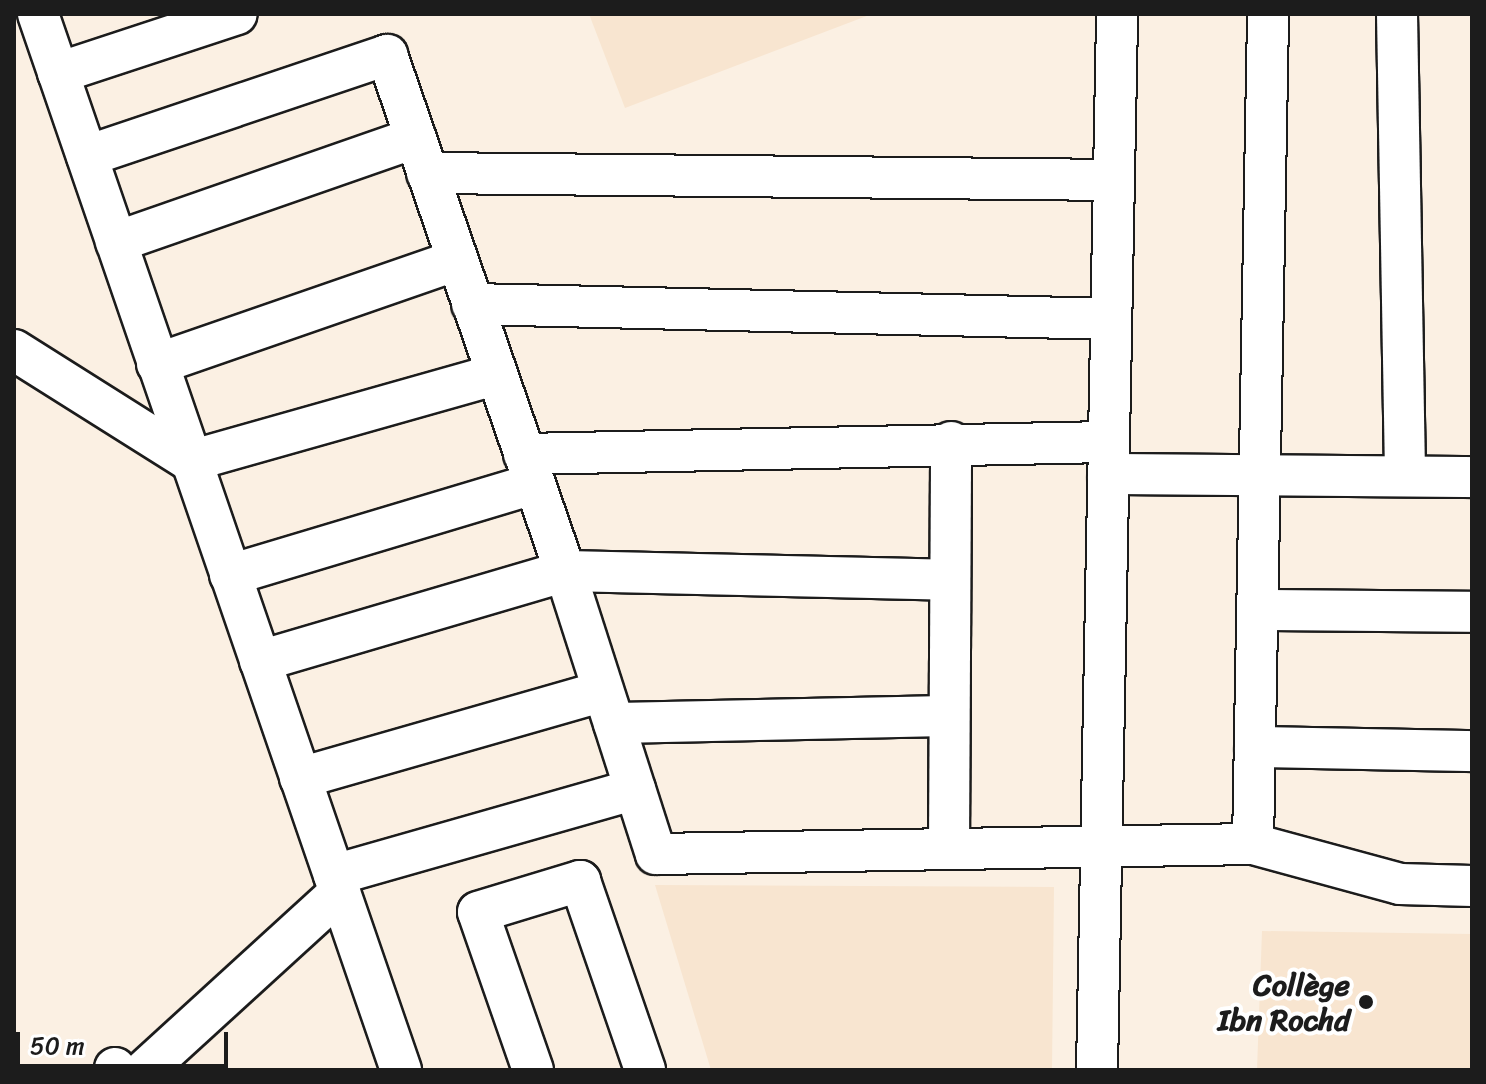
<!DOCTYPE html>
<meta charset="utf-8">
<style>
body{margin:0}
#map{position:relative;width:1486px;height:1084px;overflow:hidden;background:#fbf0e3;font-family:Sriracha,sans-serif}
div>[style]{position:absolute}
.built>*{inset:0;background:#f8e5d0}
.roads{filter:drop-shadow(2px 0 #1c1c1c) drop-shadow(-2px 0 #1c1c1c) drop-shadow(0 2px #1c1c1c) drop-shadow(0 -2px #1c1c1c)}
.minor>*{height:40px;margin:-20px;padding:0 20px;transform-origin:20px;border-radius:20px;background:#fff}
.dots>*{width:22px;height:22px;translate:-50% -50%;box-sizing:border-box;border:4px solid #fff;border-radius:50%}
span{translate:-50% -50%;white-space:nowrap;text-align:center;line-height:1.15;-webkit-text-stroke:8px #fff;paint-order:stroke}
.poi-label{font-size:30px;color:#1c1c1c;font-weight:700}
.right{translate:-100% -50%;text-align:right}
.frame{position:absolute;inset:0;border:16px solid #1c1c1c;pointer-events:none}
.scale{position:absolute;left:16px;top:1032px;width:212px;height:36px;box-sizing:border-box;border:4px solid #1c1c1c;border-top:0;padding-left:10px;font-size:24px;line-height:28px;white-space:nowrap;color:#1c1c1c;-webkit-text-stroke:6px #fff;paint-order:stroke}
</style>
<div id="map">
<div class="built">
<div style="clip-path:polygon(589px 14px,872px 14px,625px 108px)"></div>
<div style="clip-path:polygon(655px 885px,1054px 887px,1052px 1070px,711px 1070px)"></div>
<div style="clip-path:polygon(1262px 931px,1472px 934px,1472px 1070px,1257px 1070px)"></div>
</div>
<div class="roads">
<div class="minor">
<div style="left:38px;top:14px;width:1117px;rotate:71.03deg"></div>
<div style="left:1397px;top:14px;width:462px;rotate:89deg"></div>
<div style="left:58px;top:73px;width:188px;rotate:-18.2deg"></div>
<div style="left:87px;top:156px;width:317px;rotate:-18.6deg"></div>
<div style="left:387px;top:55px;width:546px;rotate:70.97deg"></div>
<div style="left:565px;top:571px;width:297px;rotate:72.2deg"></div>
<div style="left:656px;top:854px;width:597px;rotate:-0.96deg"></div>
<div style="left:1253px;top:844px;width:152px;rotate:15.2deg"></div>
<div style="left:1400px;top:884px;width:72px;rotate:1.6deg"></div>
<div style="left:427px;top:173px;width:686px;rotate:0.58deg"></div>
<div style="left:116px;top:242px;width:317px;rotate:-19.2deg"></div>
<div style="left:472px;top:304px;width:639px;rotate:1.34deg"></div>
<div style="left:14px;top:350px;width:208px;rotate:32.2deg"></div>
<div style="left:190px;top:461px;width:319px;rotate:-15.8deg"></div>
<div style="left:157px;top:364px;width:318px;rotate:-19.1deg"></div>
<div style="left:524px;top:454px;width:585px;rotate:-1.18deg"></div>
<div style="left:1108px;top:474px;width:364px;rotate:0.5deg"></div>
<div style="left:230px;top:575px;width:317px;rotate:-16.7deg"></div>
<div style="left:1261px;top:610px;width:211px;rotate:0.5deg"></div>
<div style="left:260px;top:661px;width:318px;rotate:-16.4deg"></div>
<div style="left:565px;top:571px;width:385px;rotate:1.3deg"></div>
<div style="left:614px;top:723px;width:335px;rotate:-1.2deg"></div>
<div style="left:1255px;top:747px;width:217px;rotate:1.1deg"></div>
<div style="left:300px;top:778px;width:315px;rotate:-16deg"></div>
<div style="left:1253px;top:844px;width:830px;rotate:-88.96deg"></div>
<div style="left:949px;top:846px;width:404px;rotate:-89.7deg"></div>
<div style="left:334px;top:875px;width:313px;rotate:-15.9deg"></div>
<div style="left:115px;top:1068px;width:2px;rotate:63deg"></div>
<div style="left:145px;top:1070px;width:264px;rotate:-42.4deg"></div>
<div style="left:533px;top:1070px;width:167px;rotate:-109.2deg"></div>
<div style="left:478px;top:912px;width:107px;rotate:-16.9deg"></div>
<div style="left:580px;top:881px;width:200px;rotate:71deg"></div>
<div style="left:1097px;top:1070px;width:1056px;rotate:-88.91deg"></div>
</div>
</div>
<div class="dots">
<div style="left:1366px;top:1002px;background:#1c1c1c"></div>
</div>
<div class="poi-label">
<span class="right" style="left:1350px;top:1002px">Collège<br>Ibn Rochd</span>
</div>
<div class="frame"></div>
<div class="scale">50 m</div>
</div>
